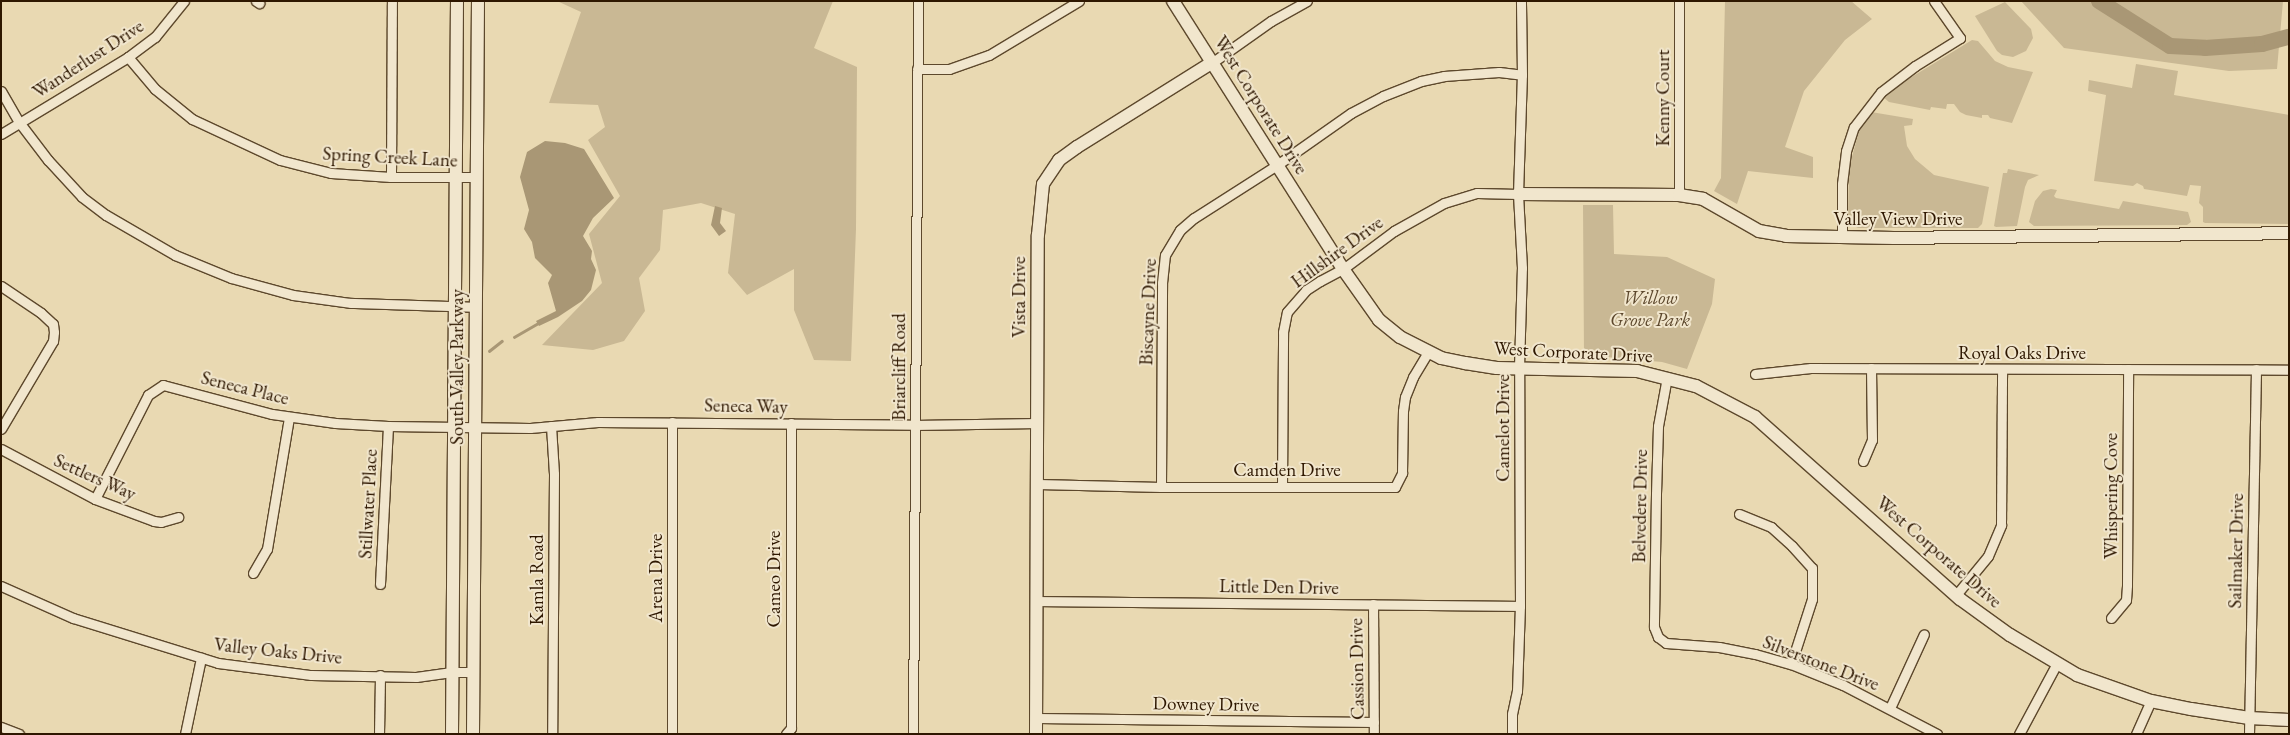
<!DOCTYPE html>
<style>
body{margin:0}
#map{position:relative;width:2290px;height:735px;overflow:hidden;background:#e9d9b2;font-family:"EB Garamond",serif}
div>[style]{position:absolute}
.green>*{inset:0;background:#c9b894}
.water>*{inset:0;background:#a99775}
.stream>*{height:2.5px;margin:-1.25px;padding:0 1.25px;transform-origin:1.25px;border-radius:1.25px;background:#a99775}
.river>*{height:16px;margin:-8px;padding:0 8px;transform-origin:8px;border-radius:8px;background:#a99775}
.roads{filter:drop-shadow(1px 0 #5d482c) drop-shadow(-1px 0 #5d482c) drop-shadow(0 1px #5d482c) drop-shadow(0 -1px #5d482c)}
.street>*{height:9px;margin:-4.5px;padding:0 4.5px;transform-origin:4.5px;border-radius:4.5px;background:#f1e6cd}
.secondary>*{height:12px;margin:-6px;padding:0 6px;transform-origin:6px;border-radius:6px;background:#f1e6cd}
span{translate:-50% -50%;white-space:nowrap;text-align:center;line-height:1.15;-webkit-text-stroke:4px #f1e6cd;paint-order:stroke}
.street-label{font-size:19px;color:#2e1700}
.park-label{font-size:19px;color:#5c472c;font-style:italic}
.frame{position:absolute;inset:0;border:2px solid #2e1700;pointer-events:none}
</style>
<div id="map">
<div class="green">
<div style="clip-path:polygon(557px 1px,833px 1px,814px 48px,857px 67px,856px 229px,851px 361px,814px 360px,794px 310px,794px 269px,747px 295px,728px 273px,735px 214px,701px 203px,663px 210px,660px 250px,639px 278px,645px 311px,624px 341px,593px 350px,542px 345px,602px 283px,589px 234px,620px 196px,588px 140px,605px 127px,598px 105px,549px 103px,581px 12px)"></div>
<div style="clip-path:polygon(1725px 1px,1851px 1px,1872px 19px,1845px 40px,1804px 91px,1785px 147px,1813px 157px,1813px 178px,1748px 171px,1737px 204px,1714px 191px,1721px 178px)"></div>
<div style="clip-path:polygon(2021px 1px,2283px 1px,2277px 69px,2229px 71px,2064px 48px)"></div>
<div style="clip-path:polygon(2005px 2px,2031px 29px,2033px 38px,2026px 51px,2013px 57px,2002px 55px,1997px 51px,1975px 16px)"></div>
<div style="clip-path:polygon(1972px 40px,1978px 41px,1995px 61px,2008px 67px,2033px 72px,2012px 123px,1990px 118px,1988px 115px,1982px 115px,1982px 118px,1966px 115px,1960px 112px,1954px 104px,1947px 104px,1946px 109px,1931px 107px,1930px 110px,1889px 102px,1883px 97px,1892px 89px)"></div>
<div style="clip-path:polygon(2136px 64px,2178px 71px,2174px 95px,2289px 115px,2289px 224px,2205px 223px,2203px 222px,2203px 207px,2199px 203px,2201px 186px,2190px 185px,2187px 196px,2144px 189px,2143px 186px,2137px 183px,2133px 186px,2094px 181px,2106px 95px,2088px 91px,2089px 80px,2132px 88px)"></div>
<div style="clip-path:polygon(1871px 112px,1913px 119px,1912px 125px,1904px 126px,1907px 146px,1915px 159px,1934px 175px,1989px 187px,1982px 224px,1978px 228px,1858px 228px,1850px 224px,1848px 216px,1849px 168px,1860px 127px)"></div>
<div style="clip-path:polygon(2008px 169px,2039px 175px,2028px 180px,2025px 187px,2017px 226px,1996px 227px,1994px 226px,2003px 173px,2007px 173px)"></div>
<div style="clip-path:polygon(2051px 189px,2057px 190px,2054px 196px,2056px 198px,2119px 209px,2123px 201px,2188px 212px,2191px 222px,2187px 225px,2034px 226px,2029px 222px,2035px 201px,2043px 191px)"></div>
<div style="clip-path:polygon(1583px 205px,1613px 205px,1614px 254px,1667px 257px,1715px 279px,1712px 304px,1687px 369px,1662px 362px,1584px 355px)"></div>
</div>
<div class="water">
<div style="clip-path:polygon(545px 141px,565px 143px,584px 149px,614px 198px,593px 218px,583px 236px,592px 251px,591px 259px,596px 270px,591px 290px,582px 301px,558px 317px,539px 326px,536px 321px,556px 311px,548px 283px,552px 275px,535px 258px,532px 242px,524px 229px,529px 210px,520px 177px,527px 152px)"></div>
<div style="clip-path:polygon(715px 206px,722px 208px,720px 223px,726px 231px,719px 236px,711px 225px)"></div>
</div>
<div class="stream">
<div style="left:514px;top:337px;width:28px;rotate:-30deg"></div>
<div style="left:489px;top:351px;width:16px;rotate:-38deg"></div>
</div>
<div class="river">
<div style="left:2099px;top:1px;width:84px;rotate:32.4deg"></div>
<div style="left:2170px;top:46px;width:35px;rotate:3deg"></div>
<div style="left:2205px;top:48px;width:57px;rotate:-4deg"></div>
<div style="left:2262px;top:44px;width:28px;rotate:-15deg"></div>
</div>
<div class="roads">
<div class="street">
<div style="left:256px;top:1px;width:4px;rotate:34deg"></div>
<div style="left:128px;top:57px;width:42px;rotate:49.8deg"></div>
<div style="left:155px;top:89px;width:48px;rotate:39deg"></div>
<div style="left:192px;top:119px;width:97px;rotate:25deg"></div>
<div style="left:280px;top:160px;width:53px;rotate:14.3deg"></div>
<div style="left:331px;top:173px;width:60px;rotate:3.8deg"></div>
<div style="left:391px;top:177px;width:86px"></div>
<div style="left:1213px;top:62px;width:71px;rotate:-35.3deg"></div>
<div style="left:1271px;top:21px;width:41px;rotate:-29.1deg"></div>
<div style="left:917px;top:69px;width:32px"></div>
<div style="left:949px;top:69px;width:42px;rotate:-19.3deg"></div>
<div style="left:989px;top:55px;width:105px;rotate:-31deg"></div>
<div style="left:1px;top:91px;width:36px;rotate:60deg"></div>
<div style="left:19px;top:122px;width:48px;rotate:52.7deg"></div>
<div style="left:48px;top:160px;width:50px;rotate:47.4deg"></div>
<div style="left:82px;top:197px;width:30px;rotate:37deg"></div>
<div style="left:106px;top:215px;width:80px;rotate:30.1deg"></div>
<div style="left:175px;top:255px;width:61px;rotate:22.3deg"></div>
<div style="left:231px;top:278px;width:64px;rotate:15.3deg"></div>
<div style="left:293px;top:295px;width:59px;rotate:7.9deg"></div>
<div style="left:351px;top:303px;width:125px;rotate:1.8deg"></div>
<div style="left:1px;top:134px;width:149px;rotate:-31.2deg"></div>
<div style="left:128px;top:57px;width:34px;rotate:-37deg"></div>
<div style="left:155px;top:37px;width:46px;rotate:-51.1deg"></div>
<div style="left:391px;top:177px;width:176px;rotate:-89.7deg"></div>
<div style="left:1679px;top:195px;width:194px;rotate:-90deg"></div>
<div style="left:1842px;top:238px;width:54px;rotate:-90deg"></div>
<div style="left:1842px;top:184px;width:33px;rotate:-83deg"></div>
<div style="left:1846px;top:151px;width:25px;rotate:-72deg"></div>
<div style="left:1854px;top:127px;width:44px;rotate:-52.4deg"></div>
<div style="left:1881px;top:92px;width:43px;rotate:-37.4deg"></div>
<div style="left:1915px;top:66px;width:53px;rotate:-31.9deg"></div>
<div style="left:1960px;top:38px;width:45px;rotate:-125.1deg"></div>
<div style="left:1px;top:286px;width:48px;rotate:34deg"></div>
<div style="left:41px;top:313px;width:16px;rotate:43deg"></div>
<div style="left:53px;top:324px;width:8px;rotate:83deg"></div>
<div style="left:54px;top:332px;width:9px;rotate:96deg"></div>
<div style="left:53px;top:341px;width:102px;rotate:120.6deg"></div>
<div style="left:1755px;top:374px;width:56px;rotate:-6.1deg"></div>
<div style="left:1811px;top:368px;width:478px;rotate:0.2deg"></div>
<div style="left:1667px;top:377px;width:50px;rotate:100.4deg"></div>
<div style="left:1658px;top:426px;width:68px;rotate:91.7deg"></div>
<div style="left:1656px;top:494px;width:133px;rotate:90.9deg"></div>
<div style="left:1654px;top:627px;width:11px;rotate:68deg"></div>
<div style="left:1658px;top:637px;width:10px;rotate:37deg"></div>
<div style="left:1666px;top:643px;width:53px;rotate:4.3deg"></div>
<div style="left:1719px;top:647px;width:37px;rotate:11deg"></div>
<div style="left:1755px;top:654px;width:37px;rotate:16deg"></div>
<div style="left:1791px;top:664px;width:56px;rotate:22deg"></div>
<div style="left:1843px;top:685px;width:106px;rotate:27.5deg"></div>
<div style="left:672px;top:422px;width:312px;rotate:90deg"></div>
<div style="left:551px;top:426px;width:48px;rotate:86.4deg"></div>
<div style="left:554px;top:474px;width:260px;rotate:90.4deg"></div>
<div style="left:1px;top:449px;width:106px;rotate:28deg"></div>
<div style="left:95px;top:499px;width:63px;rotate:20.4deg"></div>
<div style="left:154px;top:521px;width:7px;rotate:8deg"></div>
<div style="left:161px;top:522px;width:18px;rotate:-16deg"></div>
<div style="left:1863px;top:461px;width:23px;rotate:-67deg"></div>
<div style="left:1872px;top:440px;width:72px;rotate:-90.8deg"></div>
<div style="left:1038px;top:484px;width:123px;rotate:1.4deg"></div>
<div style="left:1161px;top:487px;width:234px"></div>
<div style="left:1395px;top:487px;width:16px;rotate:-63deg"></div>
<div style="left:1402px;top:473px;width:62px;rotate:-89.1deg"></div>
<div style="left:1403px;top:411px;width:14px;rotate:-82deg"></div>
<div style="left:1405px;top:397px;width:22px;rotate:-68deg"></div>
<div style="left:1413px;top:377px;width:29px;rotate:-59deg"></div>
<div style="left:1161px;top:487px;width:204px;rotate:-89.7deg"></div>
<div style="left:1162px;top:283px;width:28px;rotate:-84deg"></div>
<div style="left:1165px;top:255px;width:29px;rotate:-59deg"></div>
<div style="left:1180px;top:230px;width:18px;rotate:-41deg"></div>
<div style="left:1194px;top:218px;width:98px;rotate:-32.6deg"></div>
<div style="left:1277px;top:165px;width:90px;rotate:-35.1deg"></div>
<div style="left:1351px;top:113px;width:36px;rotate:-28deg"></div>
<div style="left:1383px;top:96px;width:41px;rotate:-21.5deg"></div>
<div style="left:1421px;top:81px;width:24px;rotate:-12deg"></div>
<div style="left:1444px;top:76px;width:55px;rotate:-4.2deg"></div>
<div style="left:1499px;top:72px;width:23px;rotate:7deg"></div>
<div style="left:1282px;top:487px;width:155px;rotate:-89.6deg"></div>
<div style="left:1283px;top:332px;width:20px;rotate:-79deg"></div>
<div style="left:1287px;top:312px;width:29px;rotate:-49deg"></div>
<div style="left:1306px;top:290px;width:17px;rotate:-33deg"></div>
<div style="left:1320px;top:281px;width:26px;rotate:-28deg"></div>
<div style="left:1343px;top:269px;width:64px;rotate:-36.7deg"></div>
<div style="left:1394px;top:231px;width:57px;rotate:-29.2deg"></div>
<div style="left:1444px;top:203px;width:34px;rotate:-17deg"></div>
<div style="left:1477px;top:193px;width:41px;rotate:1.4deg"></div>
<div style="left:95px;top:499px;width:117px;rotate:-63deg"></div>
<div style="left:148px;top:395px;width:18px;rotate:-34deg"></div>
<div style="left:163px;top:385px;width:113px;rotate:14.9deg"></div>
<div style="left:272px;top:414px;width:64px;rotate:8.1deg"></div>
<div style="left:335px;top:423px;width:53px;rotate:3.2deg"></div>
<div style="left:388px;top:426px;width:142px;rotate:0.8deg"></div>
<div style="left:530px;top:428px;width:68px;rotate:-5deg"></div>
<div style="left:598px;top:422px;width:316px;rotate:0.5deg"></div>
<div style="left:914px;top:425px;width:124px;rotate:-0.9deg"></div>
<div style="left:1739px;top:514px;width:35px;rotate:22deg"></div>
<div style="left:1771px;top:527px;width:28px;rotate:42deg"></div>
<div style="left:1792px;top:546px;width:30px;rotate:48deg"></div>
<div style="left:1812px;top:568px;width:31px;rotate:90deg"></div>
<div style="left:1812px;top:599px;width:68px;rotate:107.9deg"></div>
<div style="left:253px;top:573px;width:28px;rotate:-60deg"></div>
<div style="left:267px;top:549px;width:134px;rotate:-80.5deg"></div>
<div style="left:380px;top:584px;width:158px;rotate:-87.1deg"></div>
<div style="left:1px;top:586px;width:79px;rotate:24deg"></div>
<div style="left:73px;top:618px;width:152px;rotate:17.2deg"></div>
<div style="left:218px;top:663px;width:94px;rotate:7.4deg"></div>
<div style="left:311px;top:675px;width:105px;rotate:1.1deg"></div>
<div style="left:416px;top:677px;width:36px;rotate:-8deg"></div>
<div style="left:452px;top:672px;width:22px"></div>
<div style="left:1956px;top:595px;width:50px;rotate:-50.6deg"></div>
<div style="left:1988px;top:556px;width:34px;rotate:-67deg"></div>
<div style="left:2001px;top:525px;width:156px;rotate:-89.6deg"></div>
<div style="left:1038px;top:601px;width:482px;rotate:0.6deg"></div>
<div style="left:1373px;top:604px;width:130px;rotate:89.6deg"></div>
<div style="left:2111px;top:618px;width:23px;rotate:-50deg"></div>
<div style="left:2126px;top:600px;width:15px;rotate:-86deg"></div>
<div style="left:2127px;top:585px;width:216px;rotate:-89.7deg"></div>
<div style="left:1890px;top:708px;width:81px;rotate:-65.3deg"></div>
<div style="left:1037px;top:718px;width:337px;rotate:0.7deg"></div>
<div style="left:1px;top:727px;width:19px;rotate:21deg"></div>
<div style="left:185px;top:734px;width:78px;rotate:-78.1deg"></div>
<div style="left:379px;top:734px;width:59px;rotate:-89deg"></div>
<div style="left:786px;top:734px;width:8px;rotate:-50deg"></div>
<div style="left:791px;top:728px;width:305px;rotate:-90deg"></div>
<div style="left:913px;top:734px;width:733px;rotate:-89.61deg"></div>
<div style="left:1512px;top:734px;width:20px;rotate:-90deg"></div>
<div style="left:1512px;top:714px;width:24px;rotate:-78deg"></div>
<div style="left:1517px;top:691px;width:85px;rotate:-88deg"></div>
<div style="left:1520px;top:606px;width:239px;rotate:-90.2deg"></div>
<div style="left:1519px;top:367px;width:99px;rotate:-88.3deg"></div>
<div style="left:1522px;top:268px;width:74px;rotate:-93.1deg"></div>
<div style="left:1518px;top:194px;width:119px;rotate:-88.1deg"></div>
<div style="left:1522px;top:75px;width:74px;rotate:-90.8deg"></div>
<div style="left:2019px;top:734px;width:81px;rotate:-61.8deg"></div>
<div style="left:2136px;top:734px;width:36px;rotate:-66deg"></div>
<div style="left:2249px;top:734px;width:365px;rotate:-88.9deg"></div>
</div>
<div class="secondary">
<div style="left:1173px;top:1px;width:317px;rotate:57.6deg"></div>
<div style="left:1343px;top:269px;width:62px;rotate:54.8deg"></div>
<div style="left:1379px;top:320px;width:27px;rotate:39deg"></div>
<div style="left:1400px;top:337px;width:46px;rotate:27.1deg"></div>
<div style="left:1441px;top:358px;width:25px;rotate:12deg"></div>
<div style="left:1465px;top:363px;width:32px;rotate:9deg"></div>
<div style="left:1497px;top:368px;width:140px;rotate:1.2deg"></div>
<div style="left:1637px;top:371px;width:61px;rotate:14.3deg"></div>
<div style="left:1696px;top:386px;width:67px;rotate:27.7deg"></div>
<div style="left:1755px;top:417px;width:274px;rotate:41.6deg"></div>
<div style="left:1960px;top:599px;width:62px;rotate:35.8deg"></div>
<div style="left:2010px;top:635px;width:78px;rotate:30.8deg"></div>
<div style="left:2077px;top:675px;width:78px;rotate:19.4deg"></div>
<div style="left:2151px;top:701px;width:41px;rotate:11.3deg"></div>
<div style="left:2191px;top:709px;width:59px;rotate:8.8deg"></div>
<div style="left:2249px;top:718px;width:40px;rotate:2.9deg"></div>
<div style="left:1518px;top:194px;width:161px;rotate:0.4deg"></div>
<div style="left:1679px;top:195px;width:24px;rotate:9deg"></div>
<div style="left:1703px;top:199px;width:64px;rotate:29.7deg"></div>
<div style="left:1759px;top:231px;width:27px;rotate:10deg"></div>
<div style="left:1786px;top:236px;width:108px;rotate:1.1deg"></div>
<div style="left:1894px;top:238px;width:395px;rotate:-0.7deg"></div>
<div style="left:452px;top:734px;width:733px;rotate:-89.61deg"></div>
<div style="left:473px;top:734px;width:733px;rotate:-89.61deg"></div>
<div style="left:1036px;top:734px;width:499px;rotate:-89.8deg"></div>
<div style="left:1038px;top:235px;width:51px;rotate:-84.4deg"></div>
<div style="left:1043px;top:184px;width:29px;rotate:-56deg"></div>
<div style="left:1059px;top:160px;width:22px;rotate:-36deg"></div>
<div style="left:1077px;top:147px;width:160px;rotate:-32deg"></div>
</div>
</div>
<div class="street-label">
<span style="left:88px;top:59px;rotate:-33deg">Wanderlust Drive</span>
<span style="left:1663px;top:98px;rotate:-90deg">Kenny Court</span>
<span style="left:1261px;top:105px;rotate:58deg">West Corporate Drive</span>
<span style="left:390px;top:157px;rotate:3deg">Spring Creek Lane</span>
<span style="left:1898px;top:219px">Valley View Drive</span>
<span style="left:1337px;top:252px;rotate:-36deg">Hillshire Drive</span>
<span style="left:1019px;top:297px;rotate:-90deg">Vista Drive</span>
<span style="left:1148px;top:312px;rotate:-88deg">Biscayne Drive</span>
<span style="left:1573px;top:352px;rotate:3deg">West Corporate Drive</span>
<span style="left:2022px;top:353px">Royal Oaks Drive</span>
<span style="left:457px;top:367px;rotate:-90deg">South Valley Parkway</span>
<span style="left:899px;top:367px;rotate:-90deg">Briarcliff Road</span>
<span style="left:245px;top:388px;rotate:14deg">Seneca Place</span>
<span style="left:746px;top:406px;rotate:1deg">Seneca Way</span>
<span style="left:1503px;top:428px;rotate:-90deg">Camelot Drive</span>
<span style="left:1287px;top:470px">Camden Drive</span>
<span style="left:95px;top:477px;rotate:24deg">Settlers Way</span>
<span style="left:2111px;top:496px;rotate:-90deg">Whispering Cove</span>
<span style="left:368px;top:504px;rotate:-87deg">Stillwater Place</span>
<span style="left:1640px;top:506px;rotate:-89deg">Belvedere Drive</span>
<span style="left:2236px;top:551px;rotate:-89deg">Sailmaker Drive</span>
<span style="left:1939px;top:552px;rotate:41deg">West Corporate Drive</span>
<span style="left:656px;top:578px;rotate:-90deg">Arena Drive</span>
<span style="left:774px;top:579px;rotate:-90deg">Cameo Drive</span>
<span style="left:537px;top:580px;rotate:-90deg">Kamla Road</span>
<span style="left:1279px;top:587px;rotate:1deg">Little Den Drive</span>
<span style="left:278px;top:651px;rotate:6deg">Valley Oaks Drive</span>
<span style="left:1821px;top:663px;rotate:21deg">Silverstone Drive</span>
<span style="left:1357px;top:669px;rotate:-91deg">Cassion Drive</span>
<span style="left:1206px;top:704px;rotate:1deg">Downey Drive</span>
</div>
<div class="park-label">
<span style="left:1650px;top:309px">Willow<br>Grove Park</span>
</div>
<div class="frame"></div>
</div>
